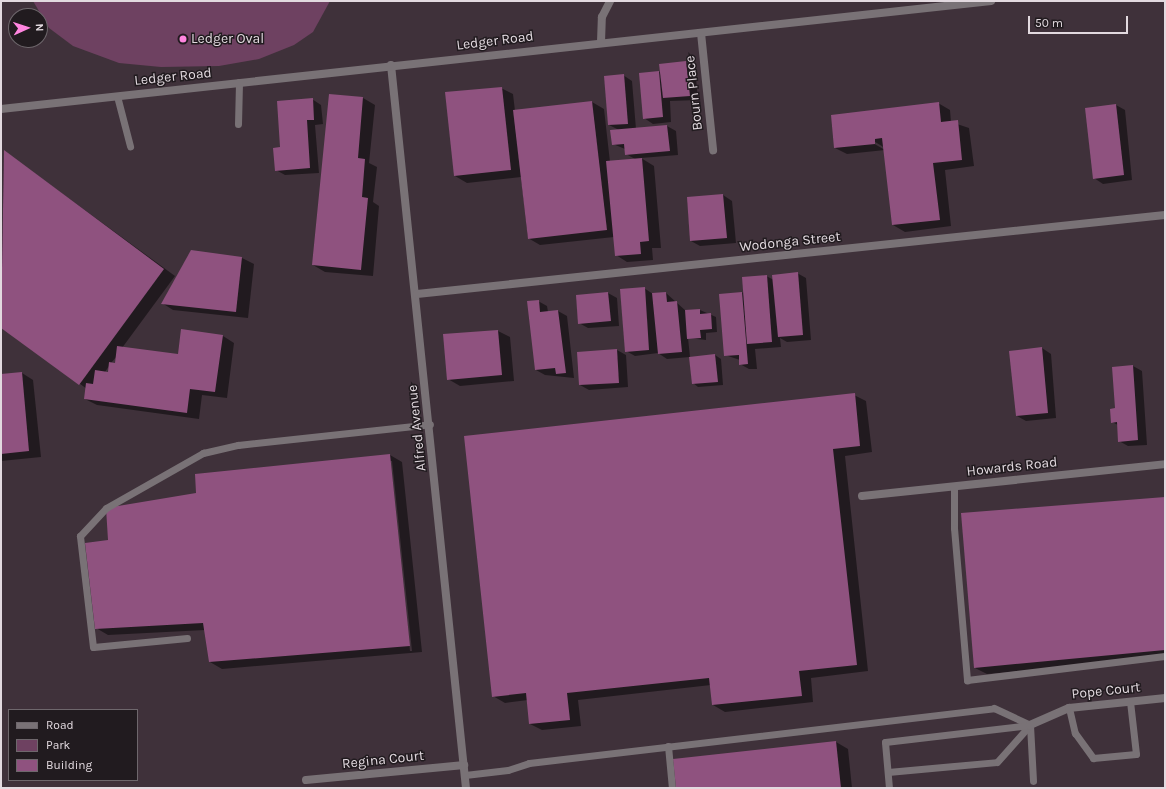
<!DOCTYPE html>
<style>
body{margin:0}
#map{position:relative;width:1166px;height:789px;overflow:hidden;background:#3f313a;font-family:Karla,sans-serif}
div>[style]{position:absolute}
.green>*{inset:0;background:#6e4161}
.shadow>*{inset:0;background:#0007}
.building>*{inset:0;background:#8f527f}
.service>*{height:7px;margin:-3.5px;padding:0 3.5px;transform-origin:3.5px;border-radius:3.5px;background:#797276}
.minor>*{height:8px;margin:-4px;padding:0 4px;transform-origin:4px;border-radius:4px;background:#797276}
.dots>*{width:11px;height:11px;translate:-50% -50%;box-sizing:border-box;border:2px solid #211b1f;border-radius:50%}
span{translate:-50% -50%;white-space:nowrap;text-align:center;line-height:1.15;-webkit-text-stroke:3px #211b1f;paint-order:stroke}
.poi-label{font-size:14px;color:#e2d9df}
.left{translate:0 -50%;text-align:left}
.street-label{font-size:14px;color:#e2d9df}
.frame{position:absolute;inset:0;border:2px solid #e2d9df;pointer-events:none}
.legend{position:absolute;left:8px;top:709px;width:130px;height:72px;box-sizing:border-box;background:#211b1f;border:1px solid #6e676c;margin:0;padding:5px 7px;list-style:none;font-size:12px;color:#e2d9df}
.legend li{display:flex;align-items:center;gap:8px;height:20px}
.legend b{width:20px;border:1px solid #6e676c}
.north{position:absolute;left:8px;top:8px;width:40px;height:40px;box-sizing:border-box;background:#211b1f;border:1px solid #6e676c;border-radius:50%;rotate:87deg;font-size:11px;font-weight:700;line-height:16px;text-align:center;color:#e2d9df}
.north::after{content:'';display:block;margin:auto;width:14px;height:18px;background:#ff85df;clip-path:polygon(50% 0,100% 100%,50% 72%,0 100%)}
.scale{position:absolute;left:1028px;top:16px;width:100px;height:18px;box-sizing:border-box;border:2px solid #e2d9df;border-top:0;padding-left:5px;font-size:12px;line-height:14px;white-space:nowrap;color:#e2d9df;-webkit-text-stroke:3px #211b1f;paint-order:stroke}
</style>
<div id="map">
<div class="green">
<div style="clip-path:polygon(33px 1px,330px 1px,313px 32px,294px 45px,259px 59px,219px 66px,161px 67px,119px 63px,73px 46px,49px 28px)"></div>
</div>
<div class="shadow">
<div style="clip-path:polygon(686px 62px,695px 67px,698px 100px,670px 101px,671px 122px,653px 124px,644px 118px,659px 72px)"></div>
<div style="clip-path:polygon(623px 75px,632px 81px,636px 129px,667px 126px,676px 131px,678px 155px,641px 158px,654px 166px,661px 248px,652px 248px,653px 260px,627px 262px,616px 255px,614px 237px,540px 245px,528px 238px,521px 177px,467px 183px,455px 176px,501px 88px,513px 94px,515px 111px,592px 102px,604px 109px,610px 162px,635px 159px,626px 154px,625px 149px,613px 144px,619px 130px,609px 125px)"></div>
<div style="clip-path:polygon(330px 95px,363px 98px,375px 105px,369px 163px,377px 167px,373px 202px,379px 206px,373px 276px,325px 272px,313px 265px)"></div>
<div style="clip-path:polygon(312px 99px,321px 105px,323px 124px,315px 125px,319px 173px,285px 175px,276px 170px,281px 148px)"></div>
<div style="clip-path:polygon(evenodd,938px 103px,950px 110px,951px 122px,969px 128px,974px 166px,945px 170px,951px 226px,905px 232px,893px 225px,885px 150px,847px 154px,835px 148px,938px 103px,872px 140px,885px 148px,885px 150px,871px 142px,872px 140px)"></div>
<div style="clip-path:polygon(1116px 105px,1125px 110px,1132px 180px,1103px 184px,1094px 178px)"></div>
<div style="clip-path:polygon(evenodd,4px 151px,175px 276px,122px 348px,179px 356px,223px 336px,234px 343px,227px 398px,202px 395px,199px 419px,97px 405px,85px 399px,87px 389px,1px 326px,4px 151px,117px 356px,116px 364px,111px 363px,117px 356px,4px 151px,109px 366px,109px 373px,105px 372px,109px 366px)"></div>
<div style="clip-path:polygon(723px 195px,732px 201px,736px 243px,700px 246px,691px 241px,688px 198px)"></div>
<div style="clip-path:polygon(242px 258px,254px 264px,248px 318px,173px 310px,162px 303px)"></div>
<div style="clip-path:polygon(797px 273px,806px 278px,811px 340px,787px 342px,780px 338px,781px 347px,755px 349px,757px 369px,749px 369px,740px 364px,740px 360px,725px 355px,742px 293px,766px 276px,774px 280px)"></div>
<div style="clip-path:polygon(644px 288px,653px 294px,666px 293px,686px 311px,700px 310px,716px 317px,717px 332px,706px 333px,706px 340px,688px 338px,690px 357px,667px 359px,658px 353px,635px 356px,626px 351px)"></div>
<div style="clip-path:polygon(608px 293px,617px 298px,619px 326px,588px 328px,579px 323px,577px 296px)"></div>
<div style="clip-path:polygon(538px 301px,547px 306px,548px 312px,558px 311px,567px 316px,574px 378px,545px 375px,536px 370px)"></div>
<div style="clip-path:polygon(498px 331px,510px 337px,514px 381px,460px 386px,448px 379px)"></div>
<div style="clip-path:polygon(1042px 348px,1051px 354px,1056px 418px,1026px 421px,1017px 416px,1010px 352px)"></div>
<div style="clip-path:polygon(617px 350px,626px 355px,628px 387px,589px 390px,580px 385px)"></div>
<div style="clip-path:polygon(715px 355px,721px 359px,723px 385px,698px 387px,693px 383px)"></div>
<div style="clip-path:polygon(1133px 366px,1142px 371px,1147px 445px,1128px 446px,1119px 441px,1118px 425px,1112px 422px)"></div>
<div style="clip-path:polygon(22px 373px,33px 380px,41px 457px,1px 461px,1px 375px)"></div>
<div style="clip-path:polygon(854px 395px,866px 401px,872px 452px,845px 456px,868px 671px,811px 678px,813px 702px,725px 712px,713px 705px,711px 685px,578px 700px,581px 726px,542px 730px,530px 724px,528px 700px,505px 703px,493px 696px)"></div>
<div style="clip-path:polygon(evenodd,390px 455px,402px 462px,422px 652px,222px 669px,210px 662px,205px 630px,108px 635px,96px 628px,197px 494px,196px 475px,390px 455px,390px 461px,392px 461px,412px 651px,410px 651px,390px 461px)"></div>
<div style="clip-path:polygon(1165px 498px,1165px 658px,987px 674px,975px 668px)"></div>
<div style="clip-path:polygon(836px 742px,848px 749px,852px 788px,677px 788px)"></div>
<div style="clip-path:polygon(162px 787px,164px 788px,148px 788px)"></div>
</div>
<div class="building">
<div style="clip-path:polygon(686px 61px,690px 96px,663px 98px,659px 64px)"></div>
<div style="clip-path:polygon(659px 71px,663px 117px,643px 119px,639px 73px)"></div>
<div style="clip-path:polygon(624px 74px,628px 124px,608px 125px,604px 76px)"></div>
<div style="clip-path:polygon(502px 87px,511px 170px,454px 176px,445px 92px)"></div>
<div style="clip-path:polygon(329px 94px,363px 97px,358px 158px,365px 159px,362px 197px,368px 198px,361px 270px,312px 265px)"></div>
<div style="clip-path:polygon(313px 98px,314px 120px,307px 120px,310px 168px,275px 171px,273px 148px,280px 147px,277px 101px)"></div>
<div style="clip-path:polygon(592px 101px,607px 230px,528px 239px,513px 110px)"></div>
<div style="clip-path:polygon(939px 102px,941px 122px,958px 120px,962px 160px,933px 163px,940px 220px,892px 225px,882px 138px,875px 139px,875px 144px,834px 148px,831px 115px)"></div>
<div style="clip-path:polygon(1116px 104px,1124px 175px,1093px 179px,1085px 108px)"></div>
<div style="clip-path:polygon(667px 125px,670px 151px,625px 155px,624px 144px,612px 145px,610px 130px)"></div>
<div style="clip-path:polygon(4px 150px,164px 269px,79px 385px,1px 328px)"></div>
<div style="clip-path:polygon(642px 158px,649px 241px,640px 242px,641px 254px,615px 256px,606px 161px)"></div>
<div style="clip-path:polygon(723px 194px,727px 238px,690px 241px,687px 197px)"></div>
<div style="clip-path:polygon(191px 250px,242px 257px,236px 312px,161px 304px)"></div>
<div style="clip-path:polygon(798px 272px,803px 335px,778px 337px,772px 275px)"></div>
<div style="clip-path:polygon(767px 275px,772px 342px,747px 344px,742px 277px)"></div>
<div style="clip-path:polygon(645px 287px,649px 350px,625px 352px,620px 289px)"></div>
<div style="clip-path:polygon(608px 292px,611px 321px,578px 324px,576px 295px)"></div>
<div style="clip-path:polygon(666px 292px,667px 302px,677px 301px,682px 352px,658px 354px,652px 293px)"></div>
<div style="clip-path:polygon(742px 292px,748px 364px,739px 365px,739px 355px,724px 356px,719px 294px)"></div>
<div style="clip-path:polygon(539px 300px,540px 312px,558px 310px,566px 373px,556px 374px,555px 368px,535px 370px,527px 301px)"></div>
<div style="clip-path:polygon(700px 309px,700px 314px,711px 313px,712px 329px,700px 330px,701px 338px,687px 339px,685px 310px)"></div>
<div style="clip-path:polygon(181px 329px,223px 335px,215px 392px,190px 389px,187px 413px,84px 399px,86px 383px,93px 384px,95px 370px,108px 372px,109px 362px,115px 363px,117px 346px,178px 354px)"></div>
<div style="clip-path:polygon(498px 330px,502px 375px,447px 380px,443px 334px)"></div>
<div style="clip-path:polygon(1042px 347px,1048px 413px,1016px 416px,1009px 351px)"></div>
<div style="clip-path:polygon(617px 349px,619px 383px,579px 385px,577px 352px)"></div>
<div style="clip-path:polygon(715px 354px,718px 382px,692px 384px,689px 357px)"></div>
<div style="clip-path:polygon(1133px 365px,1138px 440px,1118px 442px,1117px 422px,1111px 423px,1110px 409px,1115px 408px,1112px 367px)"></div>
<div style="clip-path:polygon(22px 372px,29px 451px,1px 454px,1px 374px)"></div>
<div style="clip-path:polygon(855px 393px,860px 446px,833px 449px,857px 665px,799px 671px,802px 696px,712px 705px,709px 678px,567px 693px,570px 720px,529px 724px,526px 693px,492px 697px,464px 436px)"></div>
<div style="clip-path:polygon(390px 454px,410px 646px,209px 662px,203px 623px,95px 629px,85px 543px,108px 540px,106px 508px,196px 493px,195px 474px)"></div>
<div style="clip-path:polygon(1165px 497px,1165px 650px,974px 668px,961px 513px)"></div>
<div style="clip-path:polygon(836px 741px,841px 788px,676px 788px,673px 759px)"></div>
</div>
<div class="service">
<div style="left:117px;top:96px;width:52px;rotate:75.4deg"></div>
<div style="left:238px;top:124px;width:42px;rotate:-88.6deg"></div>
<div style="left:954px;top:486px;width:42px;rotate:90deg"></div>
<div style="left:954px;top:528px;width:153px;rotate:85.1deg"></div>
<div style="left:967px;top:680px;width:199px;rotate:-6.9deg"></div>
<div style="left:187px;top:638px;width:94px;rotate:174.5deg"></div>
<div style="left:93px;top:647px;width:112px;rotate:-96.7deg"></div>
<div style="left:80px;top:536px;width:38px;rotate:-47deg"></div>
<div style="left:106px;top:508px;width:112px;rotate:-29.6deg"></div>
<div style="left:203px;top:453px;width:36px;rotate:-13deg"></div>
<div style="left:238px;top:445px;width:193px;rotate:-6.2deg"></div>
<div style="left:1069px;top:708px;width:26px;rotate:77deg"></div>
<div style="left:1075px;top:733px;width:31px;rotate:54deg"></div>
<div style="left:1093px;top:758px;width:43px;rotate:-5.3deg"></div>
<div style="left:1136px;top:754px;width:53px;rotate:-96.5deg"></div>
<div style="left:1030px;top:725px;width:56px;rotate:86.9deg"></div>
<div style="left:668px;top:746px;width:42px;rotate:84.6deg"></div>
<div style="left:888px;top:772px;width:109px;rotate:-5.2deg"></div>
<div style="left:997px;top:762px;width:50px;rotate:-48.3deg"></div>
<div style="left:465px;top:775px;width:43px;rotate:-6.6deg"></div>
<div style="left:508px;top:770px;width:22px;rotate:-18deg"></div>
<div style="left:529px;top:763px;width:468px;rotate:-6.7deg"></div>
<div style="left:994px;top:708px;width:40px;rotate:25deg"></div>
<div style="left:889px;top:788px;width:46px;rotate:-95deg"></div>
<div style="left:885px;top:742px;width:146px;rotate:-6.7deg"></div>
</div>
<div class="minor">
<div style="left:701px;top:33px;width:118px;rotate:84.1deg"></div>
<div style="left:601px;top:42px;width:25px;rotate:-88deg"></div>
<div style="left:602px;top:17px;width:18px;rotate:-63deg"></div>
<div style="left:391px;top:65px;width:727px;rotate:84.08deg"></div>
<div style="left:1px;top:109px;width:996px;rotate:-6.23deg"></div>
<div style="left:417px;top:294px;width:752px;rotate:-6.03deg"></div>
<div style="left:862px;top:496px;width:305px;rotate:-6deg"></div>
<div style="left:1030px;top:725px;width:43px;rotate:-23.6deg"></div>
<div style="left:1069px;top:708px;width:97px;rotate:-5.9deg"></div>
<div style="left:306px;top:780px;width:159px;rotate:-5.4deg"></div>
</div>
<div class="dots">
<div style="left:183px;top:39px;background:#ff85df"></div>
</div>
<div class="poi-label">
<span class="left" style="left:191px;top:39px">Ledger Oval</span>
</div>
<div class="street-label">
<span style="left:495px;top:41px;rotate:-7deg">Ledger Road</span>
<span style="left:173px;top:77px;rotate:-6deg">Ledger Road</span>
<span style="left:694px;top:93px;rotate:-96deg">Bourn Place</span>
<span style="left:790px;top:242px;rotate:-6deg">Wodonga Street</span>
<span style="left:417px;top:428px;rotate:-96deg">Alfred Avenue</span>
<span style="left:1012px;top:467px;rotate:-6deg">Howards Road</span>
<span style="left:1106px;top:691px;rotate:-6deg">Pope Court</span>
<span style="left:383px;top:760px;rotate:-6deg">Regina Court</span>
</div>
<div class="frame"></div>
<ul class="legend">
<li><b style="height:5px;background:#797276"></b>Road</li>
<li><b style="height:11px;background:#6e4161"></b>Park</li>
<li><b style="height:11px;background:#8f527f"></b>Building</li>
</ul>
<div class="north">N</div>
<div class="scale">50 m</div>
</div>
